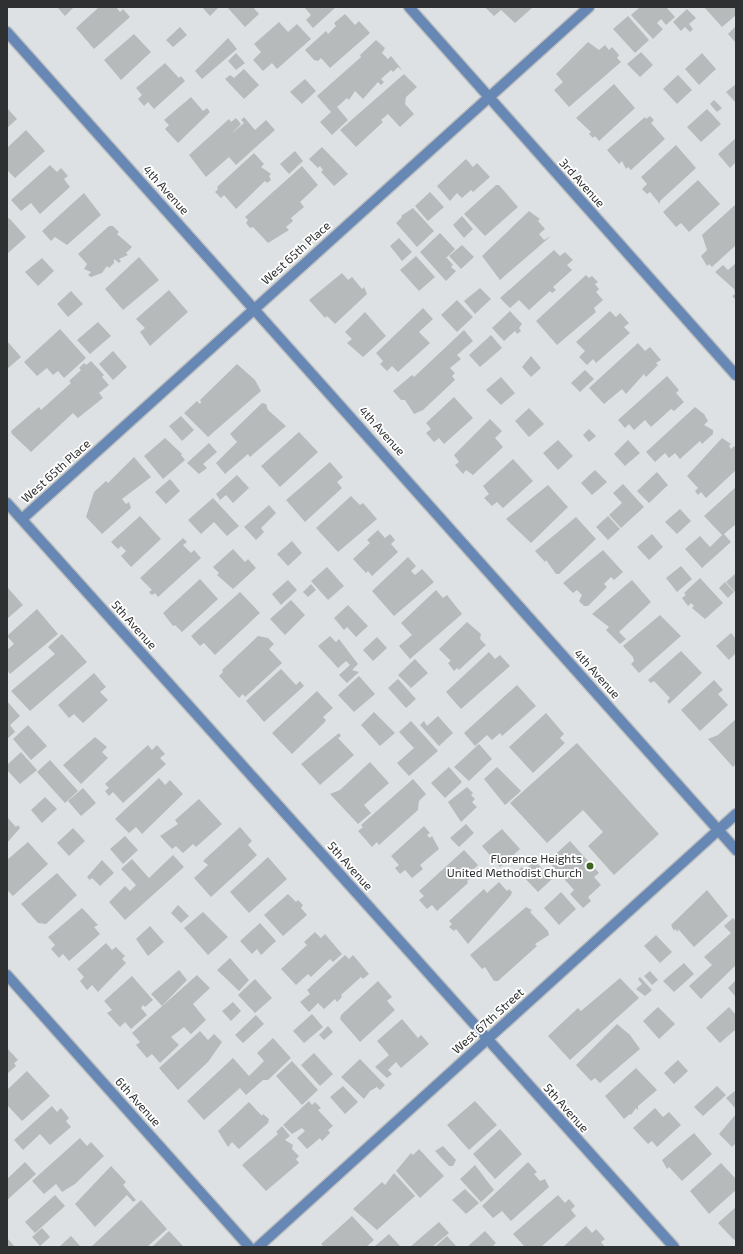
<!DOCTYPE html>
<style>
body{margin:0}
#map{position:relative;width:743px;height:1254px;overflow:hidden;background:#dee1e3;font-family:"Exo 2",sans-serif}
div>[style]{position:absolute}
.building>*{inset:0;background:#b6babb}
.roads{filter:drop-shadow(1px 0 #bbbebf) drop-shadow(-1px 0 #bbbebf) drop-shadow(0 1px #bbbebf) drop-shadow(0 -1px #bbbebf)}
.minor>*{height:10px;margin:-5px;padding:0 5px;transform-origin:5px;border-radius:5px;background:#6787b4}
.dots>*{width:11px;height:11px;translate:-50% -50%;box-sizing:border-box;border:2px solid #fff;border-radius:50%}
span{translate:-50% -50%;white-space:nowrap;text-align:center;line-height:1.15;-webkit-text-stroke:3.5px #fff;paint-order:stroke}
.street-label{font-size:12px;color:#2f3031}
.poi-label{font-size:12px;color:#2f3031}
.right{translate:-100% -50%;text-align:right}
.frame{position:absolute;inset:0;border:8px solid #2f3031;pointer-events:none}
</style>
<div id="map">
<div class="building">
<div style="clip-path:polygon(57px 7px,74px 7px,65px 16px)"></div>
<div style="clip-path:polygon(99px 7px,116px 7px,120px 12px,123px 9px,130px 17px,94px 49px,76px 28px)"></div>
<div style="clip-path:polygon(202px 7px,219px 7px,210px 16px)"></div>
<div style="clip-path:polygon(227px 7px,253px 7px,259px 14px,245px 27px)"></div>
<div style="clip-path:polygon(304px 7px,336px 7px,313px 28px,306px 20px,311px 15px)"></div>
<div style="clip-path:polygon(485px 7px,533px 7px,515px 23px,501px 10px,494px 16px)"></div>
<div style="clip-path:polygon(640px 7px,666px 7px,675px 17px,666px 25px,661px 19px,657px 23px,663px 29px,653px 39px,631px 15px)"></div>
<div style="clip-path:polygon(704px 7px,736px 7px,736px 15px,722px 27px)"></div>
<div style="clip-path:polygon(687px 9px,696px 18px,689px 24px,693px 29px,690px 32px,685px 27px,681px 31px,673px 22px)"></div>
<div style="clip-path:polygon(345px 14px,355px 25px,359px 21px,370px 33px,330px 68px,321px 58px,318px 61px,314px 60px,305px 50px,326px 31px,328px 34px,336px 26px,334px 23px)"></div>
<div style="clip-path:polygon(628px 16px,649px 40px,635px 53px,613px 29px)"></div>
<div style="clip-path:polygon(279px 22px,288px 32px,297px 24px,311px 39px,277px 69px,272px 63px,263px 71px,253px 60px,261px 52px,254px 44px)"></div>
<div style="clip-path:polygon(736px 26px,736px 43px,728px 34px)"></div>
<div style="clip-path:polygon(180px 27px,187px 35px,173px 47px,166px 40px)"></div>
<div style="clip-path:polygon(134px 34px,151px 52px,121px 80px,104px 60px)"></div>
<div style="clip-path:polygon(228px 38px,237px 49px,202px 79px,195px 71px)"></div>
<div style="clip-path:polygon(376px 40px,385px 48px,382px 53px,388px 59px,391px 56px,403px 71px,398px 67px,393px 72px,391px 70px,381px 79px,384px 82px,381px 85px,378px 82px,363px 99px,355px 91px,349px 100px,347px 98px,337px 107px,348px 120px,332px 135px,320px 122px,331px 112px,317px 96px,361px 57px,360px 55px)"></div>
<div style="clip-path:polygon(588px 42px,599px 50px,605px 45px,609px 50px,612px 47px,619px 55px,617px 58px,621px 62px,569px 107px,554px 90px,563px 82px,556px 74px)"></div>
<div style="clip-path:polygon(641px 52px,653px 65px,640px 77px,627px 64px)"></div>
<div style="clip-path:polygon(236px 53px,245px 63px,236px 70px,228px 61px)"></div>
<div style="clip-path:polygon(702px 53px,716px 69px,699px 85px,685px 69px)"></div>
<div style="clip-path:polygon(165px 63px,179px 78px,181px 76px,185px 81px,154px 109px,148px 102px,144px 106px,138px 99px,142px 95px,136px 88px)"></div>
<div style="clip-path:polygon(244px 69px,259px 85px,244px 99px,225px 79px,230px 75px,234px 78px)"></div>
<div style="clip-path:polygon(404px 74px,417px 87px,406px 97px,405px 104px,414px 114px,400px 127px,388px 114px,381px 120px,383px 122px,356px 147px,340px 130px)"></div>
<div style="clip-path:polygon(678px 75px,692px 90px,677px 104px,663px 89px)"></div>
<div style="clip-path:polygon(305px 79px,316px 91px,302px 104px,290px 92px)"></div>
<div style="clip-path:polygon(614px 84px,635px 108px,599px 141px,595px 136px,593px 138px,589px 134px,591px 132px,576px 118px)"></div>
<div style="clip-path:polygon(736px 84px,736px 103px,726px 92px)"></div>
<div style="clip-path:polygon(191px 97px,203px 111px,207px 108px,210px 112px,178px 143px,165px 129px,169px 125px,164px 120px)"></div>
<div style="clip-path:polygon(714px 100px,722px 108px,717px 112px,710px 104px)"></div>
<div style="clip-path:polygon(7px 108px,17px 119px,7px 128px)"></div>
<div style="clip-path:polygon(707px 109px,721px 124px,701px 142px,687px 127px)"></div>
<div style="clip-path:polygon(650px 116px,654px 120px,651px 123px,665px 139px,631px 170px,628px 167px,626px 169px,622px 161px,619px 164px,607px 150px,645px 117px,646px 119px)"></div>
<div style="clip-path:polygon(244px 117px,255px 130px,266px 120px,275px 130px,236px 165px,229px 157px,206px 177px,189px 155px,229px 119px,231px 122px,236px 118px,241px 124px,231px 134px,244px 123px,241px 120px)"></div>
<div style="clip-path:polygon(26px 130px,45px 151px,15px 178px,7px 170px,7px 148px)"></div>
<div style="clip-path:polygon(736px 138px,736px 162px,730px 168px,718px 154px)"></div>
<div style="clip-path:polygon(676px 145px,696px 168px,660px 201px,660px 204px,650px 192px,647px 194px,642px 189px,647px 184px,641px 177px)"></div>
<div style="clip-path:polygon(322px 147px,348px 174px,334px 186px,321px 172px,323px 170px,320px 166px,318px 168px,309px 159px)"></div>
<div style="clip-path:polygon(295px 151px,303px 161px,289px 174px,280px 164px)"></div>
<div style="clip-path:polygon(254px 153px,264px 164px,261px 167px,271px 174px,269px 176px,271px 180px,267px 183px,265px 181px,236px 209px,224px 195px,221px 198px,215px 192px,218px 189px,217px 187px)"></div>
<div style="clip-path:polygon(466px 159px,473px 167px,477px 163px,490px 177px,473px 192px,471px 190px,462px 198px,457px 193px,450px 201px,437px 186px)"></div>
<div style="clip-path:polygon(50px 165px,57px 172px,61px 168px,68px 176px,64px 179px,70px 187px,40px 214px,31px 203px,21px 211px,11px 200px)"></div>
<div style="clip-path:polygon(302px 166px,318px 185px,300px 202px,304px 207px,291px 218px,293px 221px,286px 227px,289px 230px,268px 243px,253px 227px,250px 228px,246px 223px,248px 220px,245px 217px)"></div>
<div style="clip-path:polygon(698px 180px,720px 204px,689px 232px,681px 223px,676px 227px,663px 212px)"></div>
<div style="clip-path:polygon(496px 185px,499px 185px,518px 207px,485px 236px,464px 214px)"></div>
<div style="clip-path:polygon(430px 192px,444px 207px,428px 221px,415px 206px)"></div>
<div style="clip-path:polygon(84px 193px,101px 215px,67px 245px,55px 237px,51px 241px,42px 231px)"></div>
<div style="clip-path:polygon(736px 204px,736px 245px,712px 267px,709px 264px,707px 266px,701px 256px,707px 250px,702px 235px)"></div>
<div style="clip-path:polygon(413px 208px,434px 231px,417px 247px,396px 223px,402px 217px,401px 216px)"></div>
<div style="clip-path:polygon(529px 211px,540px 219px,538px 221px,545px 229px,539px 234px,544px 240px,551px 236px,500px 280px,482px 256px)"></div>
<div style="clip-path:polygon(462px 216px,473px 229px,464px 238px,453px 225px)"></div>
<div style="clip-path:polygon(9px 218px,26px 237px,7px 254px,7px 220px)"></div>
<div style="clip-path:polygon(109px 226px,113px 226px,119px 232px,117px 234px,132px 247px,126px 253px,128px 255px,119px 259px,121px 261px,119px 263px,114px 259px,114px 263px,109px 268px,107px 266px,102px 273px,91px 277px,88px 275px,91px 272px,84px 269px,87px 264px,78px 254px)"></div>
<div style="clip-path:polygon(440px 233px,455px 249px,445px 259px,447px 258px,453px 265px,451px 267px,456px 271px,446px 281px,420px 252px)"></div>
<div style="clip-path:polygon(399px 238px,412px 252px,402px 261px,390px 246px)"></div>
<div style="clip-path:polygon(462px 245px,474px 257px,461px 269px,449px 256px)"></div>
<div style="clip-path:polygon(554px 250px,560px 256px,565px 252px,573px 260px,567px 265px,572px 270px,553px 287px,556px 290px,552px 293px,550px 291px,529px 310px,519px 300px,510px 308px,500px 298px)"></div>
<div style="clip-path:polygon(416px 256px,435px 277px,419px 291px,400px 270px)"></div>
<div style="clip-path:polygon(139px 257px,159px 280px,123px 310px,105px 289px)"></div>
<div style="clip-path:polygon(42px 258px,54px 271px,38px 286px,25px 272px)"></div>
<div style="clip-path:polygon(736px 263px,736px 300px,732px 296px,735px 294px,734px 289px,715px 272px,723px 265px,728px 270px)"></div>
<div style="clip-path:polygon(342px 273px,348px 280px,352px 277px,362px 289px,364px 287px,367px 294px,335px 324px,327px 316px,325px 318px,309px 300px)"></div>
<div style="clip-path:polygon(586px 275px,589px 278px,592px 276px,598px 282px,595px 284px,599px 289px,596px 292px,603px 300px,594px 308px,596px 312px,557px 345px,536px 321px)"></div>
<div style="clip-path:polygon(480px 288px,491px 299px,475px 314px,464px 301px)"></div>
<div style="clip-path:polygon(169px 290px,188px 312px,150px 346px,140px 332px,145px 328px,136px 319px)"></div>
<div style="clip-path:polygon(71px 291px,83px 304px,68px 317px,57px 304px)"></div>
<div style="clip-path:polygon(457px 300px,473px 317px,457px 332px,441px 315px)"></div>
<div style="clip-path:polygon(423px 308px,433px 319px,419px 332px,430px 343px,398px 372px,392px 366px,387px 371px,380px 364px,383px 361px,376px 353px)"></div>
<div style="clip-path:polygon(510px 311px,522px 324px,519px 328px,521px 331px,517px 334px,515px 331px,504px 341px,492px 328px)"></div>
<div style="clip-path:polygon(610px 311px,616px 317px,620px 313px,629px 323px,624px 327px,630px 333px,596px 363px,593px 359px,587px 365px,579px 357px,585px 351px,576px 342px)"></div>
<div style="clip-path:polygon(365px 312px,386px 336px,363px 357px,347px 343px,352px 339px,345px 332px)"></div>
<div style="clip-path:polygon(98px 322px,111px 336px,90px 354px,77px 340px)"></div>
<div style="clip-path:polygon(60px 329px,86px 358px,64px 378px,58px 371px,53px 375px,47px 368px,37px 376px,24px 362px)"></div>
<div style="clip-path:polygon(464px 330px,473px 341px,457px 355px,461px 359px,450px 368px,455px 373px,452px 376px,455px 380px,423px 410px,414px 414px,405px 400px,401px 400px,393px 391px,412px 375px,414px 377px)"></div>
<div style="clip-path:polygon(491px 335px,502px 348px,480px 367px,469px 355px)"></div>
<div style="clip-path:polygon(7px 341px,21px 357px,7px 369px)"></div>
<div style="clip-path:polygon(638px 343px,645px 351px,650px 347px,661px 360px,656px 363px,658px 365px,646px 377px,644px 374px,626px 394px,622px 389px,604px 404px,589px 388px)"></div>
<div style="clip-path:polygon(113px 351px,127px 367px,113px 380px,99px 364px)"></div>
<div style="clip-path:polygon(531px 356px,541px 368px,531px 377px,522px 367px)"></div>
<div style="clip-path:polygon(91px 361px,104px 375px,102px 377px,109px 385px,99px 393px,103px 398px,78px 418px,73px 413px,31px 452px,12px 434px,11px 431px,39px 407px,41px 410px,71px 383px,69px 381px,81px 370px,79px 368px,84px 363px,86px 365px)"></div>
<div style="clip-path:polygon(237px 364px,255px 380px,261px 391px,208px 437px,184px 413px,197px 401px,200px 404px,201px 402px,200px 400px)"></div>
<div style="clip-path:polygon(585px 370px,594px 379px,580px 392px,571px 383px)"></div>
<div style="clip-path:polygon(667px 376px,679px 390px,676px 393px,684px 402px,674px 411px,671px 409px,651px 427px,645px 420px,634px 430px,629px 424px,625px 428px,618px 420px)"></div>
<div style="clip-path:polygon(501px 377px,515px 393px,501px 405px,486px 390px)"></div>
<div style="clip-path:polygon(454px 397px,473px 418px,444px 444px,439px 438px,434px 442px,426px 433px,431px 429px,426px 423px)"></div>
<div style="clip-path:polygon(262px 403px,266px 404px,268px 410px,286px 426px,250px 457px,248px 454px,225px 474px,216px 463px,237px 442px,230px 434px)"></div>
<div style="clip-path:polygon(695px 407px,704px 414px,708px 421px,704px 425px,713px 430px,713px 434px,702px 444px,700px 441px,680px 459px,675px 453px,669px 458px,665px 453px,655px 462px,646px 452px)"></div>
<div style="clip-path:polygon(529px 408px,544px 424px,529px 437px,515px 421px)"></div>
<div style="clip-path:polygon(181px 416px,194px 430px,182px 441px,169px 426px)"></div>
<div style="clip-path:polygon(490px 419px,502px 431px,495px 438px,503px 447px,473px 475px,466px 470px,463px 474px,455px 465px,459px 462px,454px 455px)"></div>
<div style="clip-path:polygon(589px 429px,596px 436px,589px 442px,583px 435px)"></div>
<div style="clip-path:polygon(299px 432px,318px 452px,280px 487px,261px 466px)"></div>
<div style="clip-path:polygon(165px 438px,182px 454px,181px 455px,185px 460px,163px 479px,144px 456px)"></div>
<div style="clip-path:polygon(722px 438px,731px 444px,729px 446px,731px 449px,734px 446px,736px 448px,736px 470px,706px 498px,701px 492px,698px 495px,695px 491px,698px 488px,687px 476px)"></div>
<div style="clip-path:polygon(558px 440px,573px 456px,558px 470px,543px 453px)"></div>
<div style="clip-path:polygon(628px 440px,640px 453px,625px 466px,614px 454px)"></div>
<div style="clip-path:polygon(209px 443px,217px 452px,203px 464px,207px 468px,199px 474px,187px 463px)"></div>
<div style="clip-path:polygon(134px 457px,151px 477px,122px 499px,126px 504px,129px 502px,131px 508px,102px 534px,86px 517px,94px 492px,106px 481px,108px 483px)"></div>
<div style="clip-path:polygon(513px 459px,533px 481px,503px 508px,497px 502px,492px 506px,484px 498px,489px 494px,483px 486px)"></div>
<div style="clip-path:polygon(330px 462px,343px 477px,337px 482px,342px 488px,305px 522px,286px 500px)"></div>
<div style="clip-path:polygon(595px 470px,607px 482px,592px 495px,581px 483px)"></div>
<div style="clip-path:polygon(657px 472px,668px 485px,649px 503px,637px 491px)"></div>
<div style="clip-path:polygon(237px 475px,249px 488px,233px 503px,226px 495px,220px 500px,216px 494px)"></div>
<div style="clip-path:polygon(170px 479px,180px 491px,166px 504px,155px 492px)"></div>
<div style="clip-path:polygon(623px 484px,644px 507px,621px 528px,609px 515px,622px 503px,613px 493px)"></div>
<div style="clip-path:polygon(548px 485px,568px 507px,531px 543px,506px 519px)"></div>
<div style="clip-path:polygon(736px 487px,736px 524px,724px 534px,731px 542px,702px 568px,685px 549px,700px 536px,710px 547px,722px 535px,704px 516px)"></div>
<div style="clip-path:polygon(351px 496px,360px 505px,363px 503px,377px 519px,338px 552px,316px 528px)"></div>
<div style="clip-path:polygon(213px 498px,239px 526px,227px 536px,214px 522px,201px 534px,188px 520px)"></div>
<div style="clip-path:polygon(269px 505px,276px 513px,261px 528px,264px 532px,256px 540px,244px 527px)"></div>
<div style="clip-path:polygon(680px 509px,691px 521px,677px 534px,665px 522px)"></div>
<div style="clip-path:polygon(140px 516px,161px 539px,131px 567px,121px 556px,126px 551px,121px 546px,118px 549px,111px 542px)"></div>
<div style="clip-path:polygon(608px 516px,620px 529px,608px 540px,596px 527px)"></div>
<div style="clip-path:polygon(576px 517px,596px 539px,559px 574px,556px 574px,546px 560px,545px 562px,535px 551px)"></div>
<div style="clip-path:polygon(378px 530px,385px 538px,390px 534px,395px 540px,391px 544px,398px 552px,372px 576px,368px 571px,366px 573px,353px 559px,370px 543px,367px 540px)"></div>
<div style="clip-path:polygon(652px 534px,663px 547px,649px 560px,637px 547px)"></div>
<div style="clip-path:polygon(183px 538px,187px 542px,183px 545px,191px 553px,194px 550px,201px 558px,158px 597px,155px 593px,152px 595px,149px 592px,152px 590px,140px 578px)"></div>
<div style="clip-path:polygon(292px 541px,302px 553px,288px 566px,277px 554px)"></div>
<div style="clip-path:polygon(233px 549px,245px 562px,248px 559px,256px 568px,233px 589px,217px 575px,219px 573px,213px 567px)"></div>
<div style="clip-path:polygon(603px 550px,623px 572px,614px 580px,611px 577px,604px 584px,607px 587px,588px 606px,584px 606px,579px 601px,582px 595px,577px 590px,573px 593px,563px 583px)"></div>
<div style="clip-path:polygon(408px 557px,416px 566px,411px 571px,415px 575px,422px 569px,434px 582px,394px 616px,372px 591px)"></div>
<div style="clip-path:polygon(681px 566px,692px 579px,677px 592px,666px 578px)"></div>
<div style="clip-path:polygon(327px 567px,344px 586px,328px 600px,311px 581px)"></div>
<div style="clip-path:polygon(736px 573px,736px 593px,726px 582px)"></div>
<div style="clip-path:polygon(700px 578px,723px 603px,705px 619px,692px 608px,694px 606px,691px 603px,688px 606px,682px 598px,686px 595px,684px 593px)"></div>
<div style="clip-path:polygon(200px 579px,218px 599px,182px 632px,175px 625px,173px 626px,163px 613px)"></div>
<div style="clip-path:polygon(288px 580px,297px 590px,281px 605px,272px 594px)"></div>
<div style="clip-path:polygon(632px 580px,651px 602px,619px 632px,626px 639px,620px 644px,606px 630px,609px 627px,592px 614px)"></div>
<div style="clip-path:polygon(725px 582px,734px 592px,728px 598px,719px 588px)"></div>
<div style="clip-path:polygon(311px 584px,316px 590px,308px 597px,303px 592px)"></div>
<div style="clip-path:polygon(7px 587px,23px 605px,7px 619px)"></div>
<div style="clip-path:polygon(436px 590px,443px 598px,447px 595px,462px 614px,410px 659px,399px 646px,412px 635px,401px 623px)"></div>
<div style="clip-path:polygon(240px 592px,260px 613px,215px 655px,204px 643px,200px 646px,191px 636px)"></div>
<div style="clip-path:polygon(291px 600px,305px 615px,285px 635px,270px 619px)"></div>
<div style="clip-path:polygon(348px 605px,368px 626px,356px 637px,347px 627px,344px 630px,334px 618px)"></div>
<div style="clip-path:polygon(37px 609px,58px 634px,10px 674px,7px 670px,7px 650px,14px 644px,7px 636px)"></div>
<div style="clip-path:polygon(660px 615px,681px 636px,639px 673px,631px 664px,634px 661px,633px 657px,623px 646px)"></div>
<div style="clip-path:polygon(467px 622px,481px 634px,480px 639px,486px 645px,459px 670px,457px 668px,454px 671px,448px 663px,451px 661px,439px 649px)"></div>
<div style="clip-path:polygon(731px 633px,736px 639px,736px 653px,729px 660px,716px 646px)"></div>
<div style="clip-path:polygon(62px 634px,87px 662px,30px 711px,11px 691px,55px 654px,48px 647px)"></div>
<div style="clip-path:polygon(258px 636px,268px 638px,274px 644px,269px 649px,282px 663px,245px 697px,243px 694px,239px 698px,219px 676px,223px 672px,222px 670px)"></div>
<div style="clip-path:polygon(330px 636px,336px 642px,339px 639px,358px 664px,352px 670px,359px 672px,347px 683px,339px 675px,350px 665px,346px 661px,338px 668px,318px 646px)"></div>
<div style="clip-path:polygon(377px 637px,387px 648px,373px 661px,363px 650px)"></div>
<div style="clip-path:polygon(681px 651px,702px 673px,669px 704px,667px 701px,670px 698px,654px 681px,651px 683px,648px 680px)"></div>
<div style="clip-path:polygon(489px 652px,495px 659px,500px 655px,510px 666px,461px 709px,446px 692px)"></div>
<div style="clip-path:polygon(415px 659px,428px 673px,411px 688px,398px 675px)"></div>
<div style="clip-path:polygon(281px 669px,296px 685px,300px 681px,304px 686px,264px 722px,246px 701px)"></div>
<div style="clip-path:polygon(94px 673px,106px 687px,100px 692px,108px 700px,83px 723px,74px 714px,69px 718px,58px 705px)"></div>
<div style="clip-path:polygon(359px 676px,375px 694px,354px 712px,338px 695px)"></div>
<div style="clip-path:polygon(398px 679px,416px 699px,406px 708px,388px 688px)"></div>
<div style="clip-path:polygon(714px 680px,723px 690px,718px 694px,728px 705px,700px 731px,681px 710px)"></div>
<div style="clip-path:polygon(517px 685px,536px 706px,502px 736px,500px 733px,492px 740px,487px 735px,475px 746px,464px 733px)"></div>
<div style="clip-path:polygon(317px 691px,333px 708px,323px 717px,326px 720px,324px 723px,292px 754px,272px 733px)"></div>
<div style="clip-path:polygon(7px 701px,20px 716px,10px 725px,15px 732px,7px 739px)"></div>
<div style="clip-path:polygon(374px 712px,395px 733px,380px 746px,361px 725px)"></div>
<div style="clip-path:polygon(546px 713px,564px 734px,560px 738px,565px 743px,533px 773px,509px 747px)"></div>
<div style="clip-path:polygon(438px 716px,453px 733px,439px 746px,420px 725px,424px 721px,427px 726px)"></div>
<div style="clip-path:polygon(736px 719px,736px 764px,733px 767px,708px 739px,718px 735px)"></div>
<div style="clip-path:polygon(411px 721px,438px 751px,409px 776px,397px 763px,414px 748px,399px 732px)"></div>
<div style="clip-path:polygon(28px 725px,47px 746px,31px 760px,13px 739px)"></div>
<div style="clip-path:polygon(339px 733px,341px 736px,338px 738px,354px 755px,320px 785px,301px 764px)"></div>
<div style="clip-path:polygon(95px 737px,107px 747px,102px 752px,108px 758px,81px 784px,63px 765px)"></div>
<div style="clip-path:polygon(577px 743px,659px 834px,614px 875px,588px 846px,603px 832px,583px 810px,547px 843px,510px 803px)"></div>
<div style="clip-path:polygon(479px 744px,492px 759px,469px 781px,454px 767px)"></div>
<div style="clip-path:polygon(148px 745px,152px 750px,157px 745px,165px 754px,160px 758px,166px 764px,123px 803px,113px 792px,109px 796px,105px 791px,109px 788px,105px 784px)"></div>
<div style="clip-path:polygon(21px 752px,37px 770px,20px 784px,7px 770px,7px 765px)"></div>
<div style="clip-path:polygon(50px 760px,78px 791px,65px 803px,37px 772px)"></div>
<div style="clip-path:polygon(370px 762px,389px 783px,364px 805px,371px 813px,358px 824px,330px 794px,340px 790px)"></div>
<div style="clip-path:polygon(449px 767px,462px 782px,445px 798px,431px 783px)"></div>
<div style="clip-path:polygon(497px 767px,521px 791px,505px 805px,484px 779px)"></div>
<div style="clip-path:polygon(159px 778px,165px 785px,170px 780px,183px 794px,142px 834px,136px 827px,129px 833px,115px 819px)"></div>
<div style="clip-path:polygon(413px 779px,426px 794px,419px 801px,418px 810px,379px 845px,377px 842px,372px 847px,358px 831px,363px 827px,361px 825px)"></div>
<div style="clip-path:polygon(467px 787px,473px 793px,471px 795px,475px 799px,472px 802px,477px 807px,461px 822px,448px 802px)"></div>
<div style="clip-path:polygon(83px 788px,96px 803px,81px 816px,68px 801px)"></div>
<div style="clip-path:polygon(45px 797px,57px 809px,42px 823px,31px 810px)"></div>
<div style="clip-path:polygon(199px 799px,222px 824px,196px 847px,193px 844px,183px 853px,176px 846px,172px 849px,160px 836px,178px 824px,175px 820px)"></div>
<div style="clip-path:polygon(7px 817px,16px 827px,18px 825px,20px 828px,7px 843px)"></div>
<div style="clip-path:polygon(466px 824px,474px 833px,459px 847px,450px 838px)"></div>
<div style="clip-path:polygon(424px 826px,430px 833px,427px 835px,430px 838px,432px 836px,439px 849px,420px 865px,423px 869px,412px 878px,405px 870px,400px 874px,395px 868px,399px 865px,391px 856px)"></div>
<div style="clip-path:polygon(240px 827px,252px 841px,248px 845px,257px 855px,211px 897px,194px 878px,208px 865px,203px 861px)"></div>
<div style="clip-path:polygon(73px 828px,85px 841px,69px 856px,57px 843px)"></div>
<div style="clip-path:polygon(502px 829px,520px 849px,500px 867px,482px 846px)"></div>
<div style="clip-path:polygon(125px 836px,138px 850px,123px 864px,110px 849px)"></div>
<div style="clip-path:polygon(570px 841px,599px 873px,594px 877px,601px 885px,588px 897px,591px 901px,583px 908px,570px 894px,574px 890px,548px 861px)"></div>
<div style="clip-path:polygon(28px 842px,48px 864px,13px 896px,7px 890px,7px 860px)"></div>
<div style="clip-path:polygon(464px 850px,478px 865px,468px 874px,471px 878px,467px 881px,468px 883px,437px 911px,432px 905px,427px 909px,419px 900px,424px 896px,419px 891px)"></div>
<div style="clip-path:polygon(173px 855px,184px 867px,125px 920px,109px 902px,125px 886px,130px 891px,136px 885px,121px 869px,132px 859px,149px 878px)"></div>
<div style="clip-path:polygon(268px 857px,287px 879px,249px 913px,230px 892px)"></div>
<div style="clip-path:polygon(102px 860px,114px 873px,100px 886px,92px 878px,90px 880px,87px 877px)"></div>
<div style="clip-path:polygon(535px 861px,552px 879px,538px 892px,518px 871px,522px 867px,524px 870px)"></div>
<div style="clip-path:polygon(57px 873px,77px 895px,46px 924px,38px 923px,21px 904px)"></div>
<div style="clip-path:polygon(499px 882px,507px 891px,509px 889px,512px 892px,511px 895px,468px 944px,456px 929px,454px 931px,449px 927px,452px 924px,449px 921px,484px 889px,487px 893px)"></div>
<div style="clip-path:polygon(707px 890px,728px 916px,694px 947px,678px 929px,678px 932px,675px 929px,674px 931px,671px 925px)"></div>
<div style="clip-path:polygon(561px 892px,576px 909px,559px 925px,544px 908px)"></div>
<div style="clip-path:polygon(288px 894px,296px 902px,298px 900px,303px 905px,301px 908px,307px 915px,283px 936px,264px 915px)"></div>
<div style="clip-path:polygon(178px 905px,189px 916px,181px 923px,171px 913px)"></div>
<div style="clip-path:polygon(526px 907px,532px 910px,530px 912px,548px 931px,549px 935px,535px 944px,537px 946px,498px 981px,494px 981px,485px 967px,482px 969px,470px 955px)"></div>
<div style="clip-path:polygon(82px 908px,98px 925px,94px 927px,100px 934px,69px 961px,63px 954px,59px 958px,51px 949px,55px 945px,48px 937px)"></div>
<div style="clip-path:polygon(203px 912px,228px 937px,208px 955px,184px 928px)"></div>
<div style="clip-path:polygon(733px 918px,736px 921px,736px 965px,701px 999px,689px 986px,712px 965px,704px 957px,731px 933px,724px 926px)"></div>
<div style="clip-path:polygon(260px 923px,276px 941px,261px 955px,257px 949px,252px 954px,240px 941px)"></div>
<div style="clip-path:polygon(150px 926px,164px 942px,148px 956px,136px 939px)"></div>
<div style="clip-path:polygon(315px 932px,321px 938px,325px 934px,342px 954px,333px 962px,330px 959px,311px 977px,308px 974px,296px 985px,281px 969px,307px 945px,304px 942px)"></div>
<div style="clip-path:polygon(656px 935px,672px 952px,660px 963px,644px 946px)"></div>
<div style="clip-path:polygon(106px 943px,112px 950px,116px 947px,125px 956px,122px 959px,126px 963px,98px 992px,92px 985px,87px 990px,80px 981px,84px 977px,77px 969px)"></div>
<div style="clip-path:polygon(345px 955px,349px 959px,353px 955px,369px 974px,363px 979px,361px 977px,341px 995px,342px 997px,337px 1002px,335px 999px,324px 1009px,318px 1003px,309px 1012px,300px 1002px,310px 994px,307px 990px)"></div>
<div style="clip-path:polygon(230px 958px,249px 980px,239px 991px,217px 970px)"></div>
<div style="clip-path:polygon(684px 963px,694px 974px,674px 992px,663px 981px)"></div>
<div style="clip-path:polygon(179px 970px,187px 980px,162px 1006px,151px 994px)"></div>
<div style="clip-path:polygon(650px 971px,658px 980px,652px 985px,644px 976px)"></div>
<div style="clip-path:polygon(197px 975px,210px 988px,193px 1004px,206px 1020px,191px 1034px,184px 1027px,171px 1037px,179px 1045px,160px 1063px,152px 1054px,147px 1058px,136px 1045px,140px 1042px,132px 1033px)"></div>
<div style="clip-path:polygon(132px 976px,153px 1000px,145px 1007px,143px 1005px,141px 1008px,147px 1015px,131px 1029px,125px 1022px,120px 1027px,107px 1013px,112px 1010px,104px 1001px)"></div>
<div style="clip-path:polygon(640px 977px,652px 990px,645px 996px,636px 989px,642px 984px,638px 979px)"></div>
<div style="clip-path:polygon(620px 978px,639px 998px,570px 1060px,548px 1036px,578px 1008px,581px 1011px)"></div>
<div style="clip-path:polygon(255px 979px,272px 998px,255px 1013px,238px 995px)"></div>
<div style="clip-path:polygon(736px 980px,736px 997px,728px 988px)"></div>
<div style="clip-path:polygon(378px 981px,392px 997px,387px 1001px,395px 1010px,360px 1042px,340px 1019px,341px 1015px)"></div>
<div style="clip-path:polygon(233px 1002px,241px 1011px,231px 1021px,222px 1011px)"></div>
<div style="clip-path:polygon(658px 1007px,675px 1024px,659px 1039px,643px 1021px)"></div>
<div style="clip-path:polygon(729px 1007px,736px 1015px,736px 1029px,720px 1043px,706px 1028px)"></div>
<div style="clip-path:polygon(312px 1014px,323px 1027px,304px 1043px,293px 1031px)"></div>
<div style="clip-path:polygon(256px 1015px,264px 1024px,243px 1043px,235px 1035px)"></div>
<div style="clip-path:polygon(402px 1019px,418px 1038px,421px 1035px,429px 1044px,401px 1068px,396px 1062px,388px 1070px,392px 1074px,387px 1078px,375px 1067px,389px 1055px,377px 1041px)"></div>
<div style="clip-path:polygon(617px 1024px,630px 1035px,640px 1049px,600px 1083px,595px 1078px,591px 1081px,576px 1065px)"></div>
<div style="clip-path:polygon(328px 1026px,333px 1032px,324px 1040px,319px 1035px)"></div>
<div style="clip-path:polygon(200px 1031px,208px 1040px,214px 1034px,222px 1042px,208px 1062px,178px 1090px,159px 1068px)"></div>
<div style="clip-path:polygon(273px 1038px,291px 1058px,268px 1080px,263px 1080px,246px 1095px,240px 1088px,204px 1120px,187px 1101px,233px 1058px,249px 1076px,264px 1061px,257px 1053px)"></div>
<div style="clip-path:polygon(7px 1048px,18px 1060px,14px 1063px,16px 1066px,7px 1074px)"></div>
<div style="clip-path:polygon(314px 1053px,333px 1074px,320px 1086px,301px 1065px)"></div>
<div style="clip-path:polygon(360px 1059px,385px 1085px,380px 1090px,377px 1087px,370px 1091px,364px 1099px,341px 1077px)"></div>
<div style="clip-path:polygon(678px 1060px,688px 1071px,674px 1084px,664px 1073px)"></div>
<div style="clip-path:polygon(292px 1061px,318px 1090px,302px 1105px,276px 1076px)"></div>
<div style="clip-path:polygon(636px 1068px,657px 1090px,638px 1106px,638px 1110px,636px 1108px,631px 1115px,630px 1114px,624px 1119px,605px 1096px)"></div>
<div style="clip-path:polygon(27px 1071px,50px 1096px,22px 1121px,7px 1105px,7px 1090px)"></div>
<div style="clip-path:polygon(343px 1086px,358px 1102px,345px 1114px,330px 1097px)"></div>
<div style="clip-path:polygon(717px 1086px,726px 1095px,703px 1116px,694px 1107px)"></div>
<div style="clip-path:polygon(736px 1090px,736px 1109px,726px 1098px)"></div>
<div style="clip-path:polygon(309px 1101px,312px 1105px,315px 1102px,321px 1108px,318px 1110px,333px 1126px,328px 1130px,330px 1133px,322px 1141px,320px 1138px,307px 1149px,297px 1138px,305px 1131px,302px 1128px,292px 1134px,283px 1125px)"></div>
<div style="clip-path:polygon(475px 1101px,497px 1125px,469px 1150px,447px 1125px)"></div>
<div style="clip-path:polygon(249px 1102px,262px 1116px,263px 1114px,269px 1119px,268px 1123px,239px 1149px,232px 1142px,228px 1147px,218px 1131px)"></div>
<div style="clip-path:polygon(52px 1106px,57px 1112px,61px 1108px,69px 1118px,66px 1121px,71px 1127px,50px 1145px,40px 1134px,23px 1150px,14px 1140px)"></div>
<div style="clip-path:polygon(655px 1108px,663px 1117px,669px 1112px,681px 1125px,657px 1147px,652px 1141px,648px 1144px,633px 1128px)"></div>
<div style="clip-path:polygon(736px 1114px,736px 1143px,732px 1147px,719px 1134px)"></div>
<div style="clip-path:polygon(282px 1126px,290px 1136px,285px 1140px,293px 1145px,292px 1149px,299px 1156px,296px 1159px,299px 1163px,266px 1191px,242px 1165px,278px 1134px,276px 1132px)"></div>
<div style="clip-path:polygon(500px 1129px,522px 1154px,495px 1179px,473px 1154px)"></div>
<div style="clip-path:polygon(694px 1133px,712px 1154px,682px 1181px,669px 1167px,667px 1169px,662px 1160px)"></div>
<div style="clip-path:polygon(80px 1138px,87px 1146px,91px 1142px,104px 1156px,75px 1184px,62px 1192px,56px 1184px,44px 1194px,32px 1181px)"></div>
<div style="clip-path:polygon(443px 1146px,456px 1160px,453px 1166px,449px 1166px,435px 1151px)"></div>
<div style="clip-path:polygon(419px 1149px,444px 1176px,420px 1198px,396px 1171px,411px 1153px,413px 1155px)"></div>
<div style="clip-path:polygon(25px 1162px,36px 1174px,7px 1200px,7px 1179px)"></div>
<div style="clip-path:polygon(528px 1162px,537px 1172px,534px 1174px,540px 1181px,545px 1179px,549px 1187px,511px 1221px,502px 1211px,493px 1218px,482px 1206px)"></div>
<div style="clip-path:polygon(721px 1163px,736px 1179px,736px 1190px,709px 1214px,690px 1191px)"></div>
<div style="clip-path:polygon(475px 1165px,494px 1190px,481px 1202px,460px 1179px)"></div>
<div style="clip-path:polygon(111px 1166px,126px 1182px,123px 1185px,136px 1200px,133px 1202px,127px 1195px,95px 1227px,75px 1204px)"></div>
<div style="clip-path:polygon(394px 1173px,415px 1196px,377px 1230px,353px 1209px,382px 1182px,385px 1185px)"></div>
<div style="clip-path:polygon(465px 1189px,479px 1203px,466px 1214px,452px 1200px)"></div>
<div style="clip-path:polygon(55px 1195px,65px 1206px,35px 1233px,25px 1222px)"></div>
<div style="clip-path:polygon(558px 1195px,565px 1203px,569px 1199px,575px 1206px,571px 1210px,576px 1216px,541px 1247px,525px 1247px,513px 1234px)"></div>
<div style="clip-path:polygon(141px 1200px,167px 1229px,147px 1247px,91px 1247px)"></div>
<div style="clip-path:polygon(736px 1207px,736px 1238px,734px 1240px,718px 1223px)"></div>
<div style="clip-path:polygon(352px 1216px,374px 1240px,366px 1247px,324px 1247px,321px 1244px)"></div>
<div style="clip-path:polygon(439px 1222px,449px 1233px,432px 1247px,410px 1247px)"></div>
<div style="clip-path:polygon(586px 1226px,592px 1233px,596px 1229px,605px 1239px,601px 1242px,605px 1247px,563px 1247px)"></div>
<div style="clip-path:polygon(42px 1228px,50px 1237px,40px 1246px,32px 1237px)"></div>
<div style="clip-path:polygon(169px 1231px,184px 1247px,152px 1247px)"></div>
<div style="clip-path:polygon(485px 1231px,496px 1243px,492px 1247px,467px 1247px)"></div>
<div style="clip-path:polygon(389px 1234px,401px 1247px,374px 1247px)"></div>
<div style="clip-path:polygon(71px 1236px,81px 1247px,59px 1247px)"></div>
<div style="clip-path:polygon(447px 1236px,457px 1247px,435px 1247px)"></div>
<div style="clip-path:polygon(7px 1238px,15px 1247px,7px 1247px)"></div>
</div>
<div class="roads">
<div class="minor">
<div style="left:409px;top:7px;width:492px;rotate:48.4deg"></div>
<div style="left:7px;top:32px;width:1096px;rotate:48.29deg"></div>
<div style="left:7px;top:503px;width:999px;rotate:48.12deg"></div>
<div style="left:22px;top:519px;width:764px;rotate:-42.08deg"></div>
<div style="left:7px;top:975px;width:364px;rotate:48.3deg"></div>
<div style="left:258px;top:1247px;width:645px;rotate:-42.17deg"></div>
</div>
</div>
<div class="dots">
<div style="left:590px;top:866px;background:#3d6520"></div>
</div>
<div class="street-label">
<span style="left:582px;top:183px;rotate:48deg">3rd Avenue</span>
<span style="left:166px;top:190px;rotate:48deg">4th Avenue</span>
<span style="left:296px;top:253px;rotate:-42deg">West 65th Place</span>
<span style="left:382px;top:431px;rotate:48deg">4th Avenue</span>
<span style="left:56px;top:471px;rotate:-42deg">West 65th Place</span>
<span style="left:134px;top:625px;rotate:48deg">5th Avenue</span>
<span style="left:597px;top:674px;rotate:48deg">4th Avenue</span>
<span style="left:350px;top:866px;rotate:48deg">5th Avenue</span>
<span style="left:488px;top:1021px;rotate:-42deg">West 67th Street</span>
<span style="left:138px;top:1102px;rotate:48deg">6th Avenue</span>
<span style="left:566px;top:1108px;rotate:48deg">5th Avenue</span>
</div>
<div class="poi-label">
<span class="right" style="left:582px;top:866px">Florence Heights<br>United Methodist Church</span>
</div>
<div class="frame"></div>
</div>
